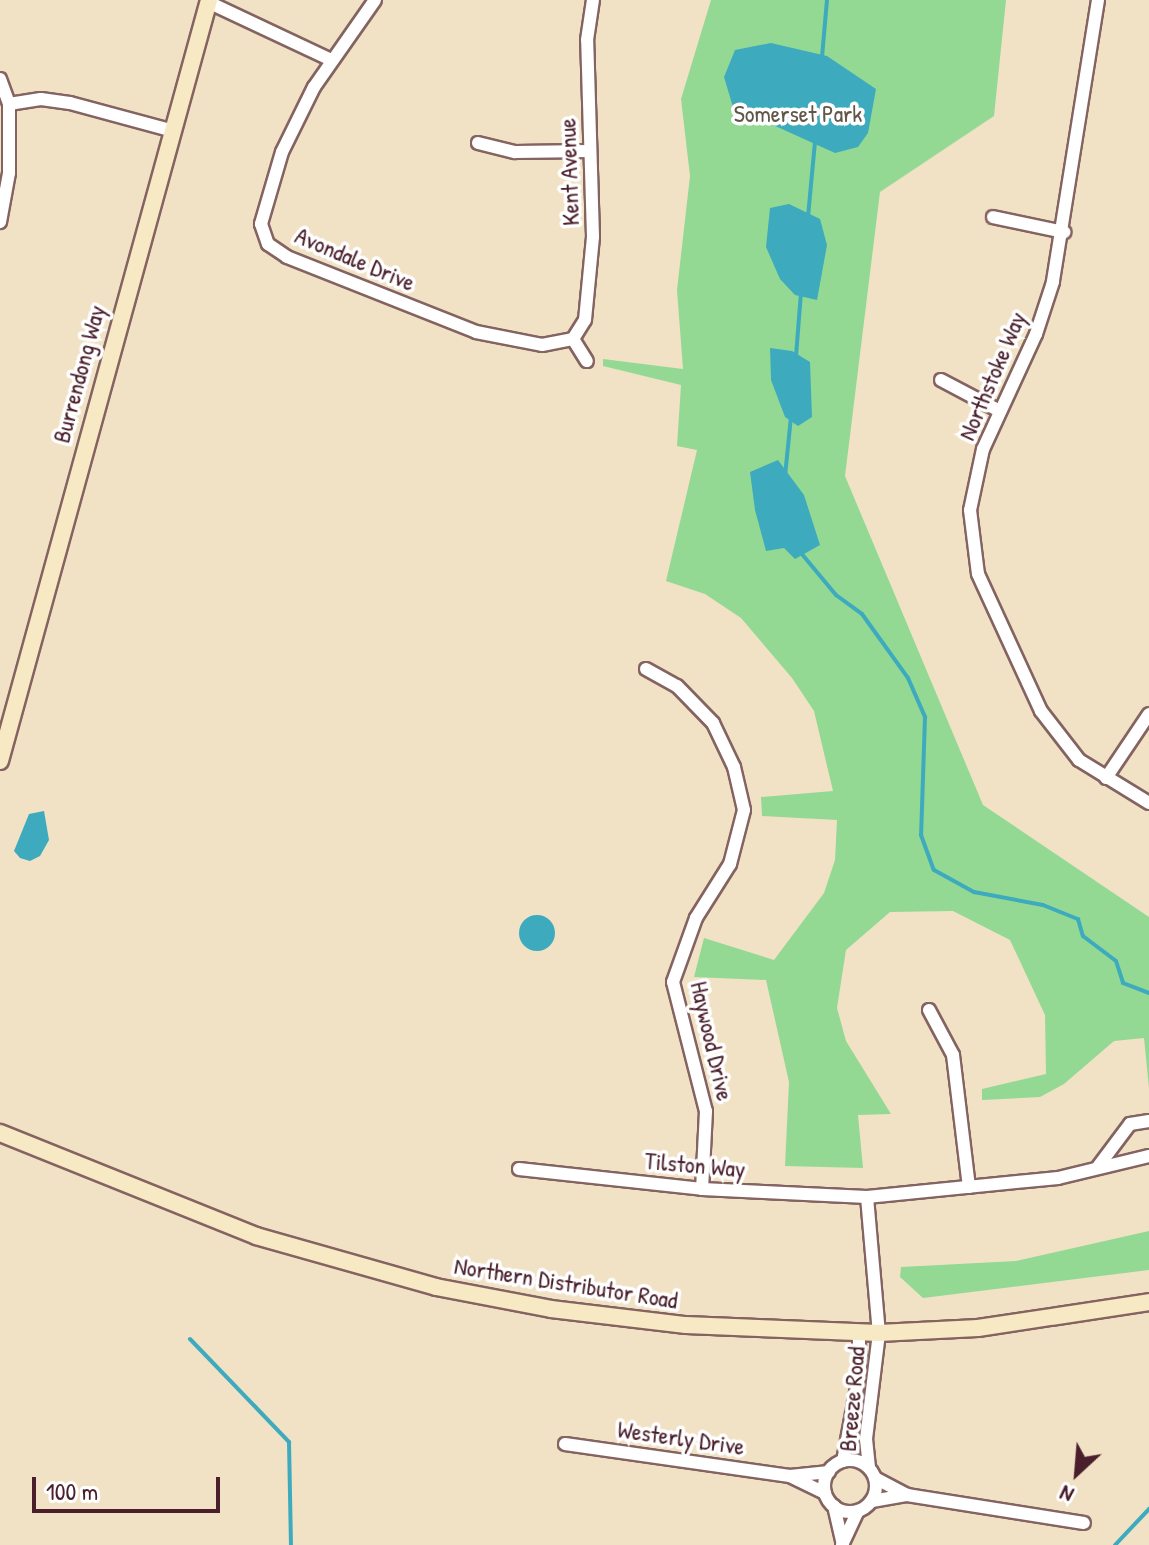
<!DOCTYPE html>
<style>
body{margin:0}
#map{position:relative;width:1149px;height:1545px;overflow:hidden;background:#f1e2c6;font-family:"Patrick Hand",sans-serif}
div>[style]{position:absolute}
.green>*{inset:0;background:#93d993}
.water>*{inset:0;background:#3eaabe}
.round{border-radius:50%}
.stream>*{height:4px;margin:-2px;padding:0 2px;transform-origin:2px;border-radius:2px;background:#3eaabe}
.roads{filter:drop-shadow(2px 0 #846361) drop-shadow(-2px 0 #846361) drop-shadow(0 2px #846361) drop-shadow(0 -2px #846361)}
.minor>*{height:12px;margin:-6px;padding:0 6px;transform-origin:6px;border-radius:6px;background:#fff}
.minor>.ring{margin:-6px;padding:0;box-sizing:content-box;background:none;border:12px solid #fff;border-radius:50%}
.secondary>*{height:16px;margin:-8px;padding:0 8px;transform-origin:8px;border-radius:8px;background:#f6e9c3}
span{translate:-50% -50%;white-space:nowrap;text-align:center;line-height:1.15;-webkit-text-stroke:7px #fff;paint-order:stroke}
.park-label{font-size:24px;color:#60574a}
.street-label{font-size:24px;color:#4a1f2b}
.north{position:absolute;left:1037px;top:1433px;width:80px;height:80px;-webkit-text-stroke:6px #fff;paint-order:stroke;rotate:206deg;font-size:22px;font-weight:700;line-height:32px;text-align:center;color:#4a1f2b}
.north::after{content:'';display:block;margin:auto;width:28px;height:36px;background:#4a1f2b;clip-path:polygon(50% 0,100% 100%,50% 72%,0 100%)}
.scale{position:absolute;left:32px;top:1477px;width:188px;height:36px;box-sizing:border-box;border:4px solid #4a1f2b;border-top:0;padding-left:10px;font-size:24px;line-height:28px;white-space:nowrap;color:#4a1f2b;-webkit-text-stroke:6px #fff;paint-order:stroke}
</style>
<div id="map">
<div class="green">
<div style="clip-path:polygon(711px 0,1006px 0,994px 116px,880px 192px,845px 476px,983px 805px,1149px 917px,1149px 1088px,1144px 1038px,1114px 1041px,1064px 1084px,1040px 1097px,982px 1100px,982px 1089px,1046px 1074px,1045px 1015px,1010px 940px,953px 911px,890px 912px,846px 950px,837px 1008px,846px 1041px,891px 1114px,858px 1115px,863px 1168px,785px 1166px,789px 1082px,766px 980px,694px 977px,704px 938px,774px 960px,824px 893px,835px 860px,837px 820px,762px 816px,761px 797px,833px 791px,814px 711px,792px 678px,741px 618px,705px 594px,666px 581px,697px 450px,677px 446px,681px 385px,603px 366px,603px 359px,683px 369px,677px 290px,690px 176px,681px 99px)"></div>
<div style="clip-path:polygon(1149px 1231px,1149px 1270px,923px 1298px,900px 1277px,901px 1267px,1016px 1261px)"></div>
</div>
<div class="water">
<div style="clip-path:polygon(771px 43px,827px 56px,876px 89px,868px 133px,858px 147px,835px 153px,733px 107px,724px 77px,735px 50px)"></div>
<div style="clip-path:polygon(789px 204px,820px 219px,827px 245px,817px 300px,795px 295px,780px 279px,766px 247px,770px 208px)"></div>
<div style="clip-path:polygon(770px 348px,792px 351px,810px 362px,812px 417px,798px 426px,785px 417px,771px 380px)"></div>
<div style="clip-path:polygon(778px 460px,804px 495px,820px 545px,795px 559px,784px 548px,766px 551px,755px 510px,750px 472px)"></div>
<div style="clip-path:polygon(44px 811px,49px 840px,40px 856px,30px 861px,20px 858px,14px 851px,29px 814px)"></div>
<div class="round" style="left:519px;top:915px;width:36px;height:36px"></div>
</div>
<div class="stream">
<div style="left:822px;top:57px;width:57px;rotate:-85deg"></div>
<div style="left:808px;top:217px;width:75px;rotate:-84.7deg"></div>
<div style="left:796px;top:356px;width:63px;rotate:-85.5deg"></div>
<div style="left:785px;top:476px;width:59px;rotate:-84.2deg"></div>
<div style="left:801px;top:553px;width:55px;rotate:50.2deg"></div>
<div style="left:836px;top:595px;width:32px;rotate:36deg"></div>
<div style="left:862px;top:614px;width:79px;rotate:54.3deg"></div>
<div style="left:908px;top:678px;width:43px;rotate:66.4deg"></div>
<div style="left:925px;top:717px;width:118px;rotate:91.9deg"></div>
<div style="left:921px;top:835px;width:37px;rotate:70deg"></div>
<div style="left:934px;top:870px;width:46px;rotate:28.8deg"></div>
<div style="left:974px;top:892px;width:70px;rotate:10.7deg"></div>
<div style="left:1043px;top:905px;width:38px;rotate:22deg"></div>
<div style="left:1078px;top:919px;width:18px;rotate:74deg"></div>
<div style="left:1083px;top:936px;width:41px;rotate:37.1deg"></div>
<div style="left:1116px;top:961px;width:23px;rotate:72deg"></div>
<div style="left:1123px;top:983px;width:28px;rotate:21deg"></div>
<div style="left:190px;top:1339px;width:143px;rotate:46.1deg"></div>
<div style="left:289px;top:1442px;width:103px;rotate:88.9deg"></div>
<div style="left:1115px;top:1545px;width:50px;rotate:-46.6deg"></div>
</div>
<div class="roads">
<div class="minor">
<div style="left:375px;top:0;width:106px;rotate:125deg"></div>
<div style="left:314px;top:87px;width:72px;rotate:116.2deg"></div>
<div style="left:282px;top:152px;width:75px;rotate:106.3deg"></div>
<div style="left:261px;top:224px;width:21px;rotate:71deg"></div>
<div style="left:268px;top:244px;width:23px;rotate:34deg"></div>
<div style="left:287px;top:257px;width:203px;rotate:21.6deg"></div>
<div style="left:476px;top:332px;width:67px;rotate:11.1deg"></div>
<div style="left:542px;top:345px;width:32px;rotate:-11deg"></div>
<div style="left:573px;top:339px;width:26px;rotate:58deg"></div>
<div style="left:1098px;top:0;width:286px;rotate:99.1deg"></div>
<div style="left:1053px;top:282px;width:55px;rotate:108.1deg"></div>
<div style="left:1036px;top:334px;width:127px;rotate:114.7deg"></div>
<div style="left:983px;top:449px;width:62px;rotate:102deg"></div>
<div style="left:970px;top:510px;width:64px;rotate:82.9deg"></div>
<div style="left:978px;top:574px;width:151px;rotate:65.3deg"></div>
<div style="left:1041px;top:711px;width:62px;rotate:52.2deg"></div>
<div style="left:1079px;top:760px;width:82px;rotate:31.6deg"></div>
<div style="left:208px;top:2px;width:136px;rotate:25.2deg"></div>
<div style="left:0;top:79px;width:27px;rotate:70deg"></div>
<div style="left:9px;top:104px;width:69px;rotate:90deg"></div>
<div style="left:9px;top:173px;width:50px;rotate:100.4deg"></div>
<div style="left:9px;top:104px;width:32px;rotate:-9deg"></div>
<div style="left:41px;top:99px;width:29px;rotate:8deg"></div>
<div style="left:70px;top:103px;width:104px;rotate:15.1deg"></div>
<div style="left:478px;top:143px;width:38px;rotate:14deg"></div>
<div style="left:515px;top:152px;width:74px;rotate:-0.8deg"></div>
<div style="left:993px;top:217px;width:73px;rotate:11.9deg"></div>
<div style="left:573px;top:339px;width:22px;rotate:-58deg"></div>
<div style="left:585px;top:320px;width:83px;rotate:-84.5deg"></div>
<div style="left:593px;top:237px;width:197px;rotate:-91.7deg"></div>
<div style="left:587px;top:40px;width:40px;rotate:-81.5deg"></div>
<div style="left:941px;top:380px;width:64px;rotate:27.8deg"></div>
<div style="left:646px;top:669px;width:35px;rotate:29deg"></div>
<div style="left:677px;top:686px;width:52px;rotate:45.8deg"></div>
<div style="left:713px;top:723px;width:49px;rotate:64.5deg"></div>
<div style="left:734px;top:767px;width:44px;rotate:76.9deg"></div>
<div style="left:744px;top:810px;width:56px;rotate:104.5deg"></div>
<div style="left:730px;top:864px;width:64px;rotate:122.2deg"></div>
<div style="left:696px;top:918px;width:68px;rotate:109.8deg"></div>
<div style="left:673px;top:982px;width:133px;rotate:75.7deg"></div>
<div style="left:706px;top:1111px;width:78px;rotate:92.9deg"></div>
<div style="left:1106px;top:778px;width:77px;rotate:-56.1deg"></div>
<div style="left:929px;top:1010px;width:51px;rotate:61.9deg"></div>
<div style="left:953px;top:1055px;width:133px;rotate:83.1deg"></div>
<div style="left:1097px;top:1168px;width:55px;rotate:-53.1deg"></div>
<div style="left:1130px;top:1124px;width:19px;rotate:-9deg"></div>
<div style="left:519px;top:1169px;width:184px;rotate:6.2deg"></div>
<div style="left:702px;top:1189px;width:165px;rotate:2.8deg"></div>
<div style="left:867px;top:1197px;width:192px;rotate:-5.7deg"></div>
<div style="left:1058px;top:1178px;width:94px;rotate:-13.6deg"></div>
<div style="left:867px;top:1197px;width:137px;rotate:85deg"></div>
<div style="left:879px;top:1333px;width:107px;rotate:97deg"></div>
<div style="left:866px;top:1439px;width:29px;rotate:84deg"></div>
<div style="left:565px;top:1444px;width:227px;rotate:8.1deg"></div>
<div style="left:790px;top:1476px;width:39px;rotate:-6deg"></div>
<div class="ring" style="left:824px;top:1460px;width:40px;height:40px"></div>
<div style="left:843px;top:1461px;width:92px;rotate:-79.3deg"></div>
<div style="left:860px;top:1371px;width:38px;rotate:-92deg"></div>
<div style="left:790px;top:1476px;width:39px;rotate:26deg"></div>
<div style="left:875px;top:1478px;width:36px;rotate:28deg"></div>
<div style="left:907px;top:1495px;width:179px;rotate:9deg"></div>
<div style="left:872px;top:1501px;width:36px;rotate:-10deg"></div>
<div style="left:834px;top:1506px;width:39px;rotate:77deg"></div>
<div style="left:842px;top:1545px;width:38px;rotate:-65deg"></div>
</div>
<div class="secondary">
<div style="left:0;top:761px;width:789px;rotate:-74.64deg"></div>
<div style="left:0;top:1133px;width:276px;rotate:21.9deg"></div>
<div style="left:256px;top:1236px;width:187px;rotate:15.8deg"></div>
<div style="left:436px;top:1287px;width:117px;rotate:10.8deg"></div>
<div style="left:551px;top:1309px;width:136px;rotate:6.8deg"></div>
<div style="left:686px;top:1325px;width:193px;rotate:2.4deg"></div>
<div style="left:879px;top:1333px;width:99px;rotate:-2.9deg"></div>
<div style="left:978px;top:1328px;width:173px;rotate:-8.6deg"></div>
</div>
</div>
<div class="park-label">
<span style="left:798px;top:114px">Somerset Park</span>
</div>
<div class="street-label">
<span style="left:569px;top:172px;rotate:-92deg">Kent Avenue</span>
<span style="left:355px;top:259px;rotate:23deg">Avondale Drive</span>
<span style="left:79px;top:374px;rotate:-75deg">Burrendong Way</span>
<span style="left:992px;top:376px;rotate:-67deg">Northstoke Way</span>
<span style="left:712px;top:1041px;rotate:77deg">Haywood Drive</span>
<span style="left:695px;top:1165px;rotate:5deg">Tilston Way</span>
<span style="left:566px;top:1283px;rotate:9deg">Northern Distributor Road</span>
<span style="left:852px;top:1399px;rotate:-85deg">Breeze Road</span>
<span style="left:681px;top:1438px;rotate:8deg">Westerly Drive</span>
</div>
<div class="north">N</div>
<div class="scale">100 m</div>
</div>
